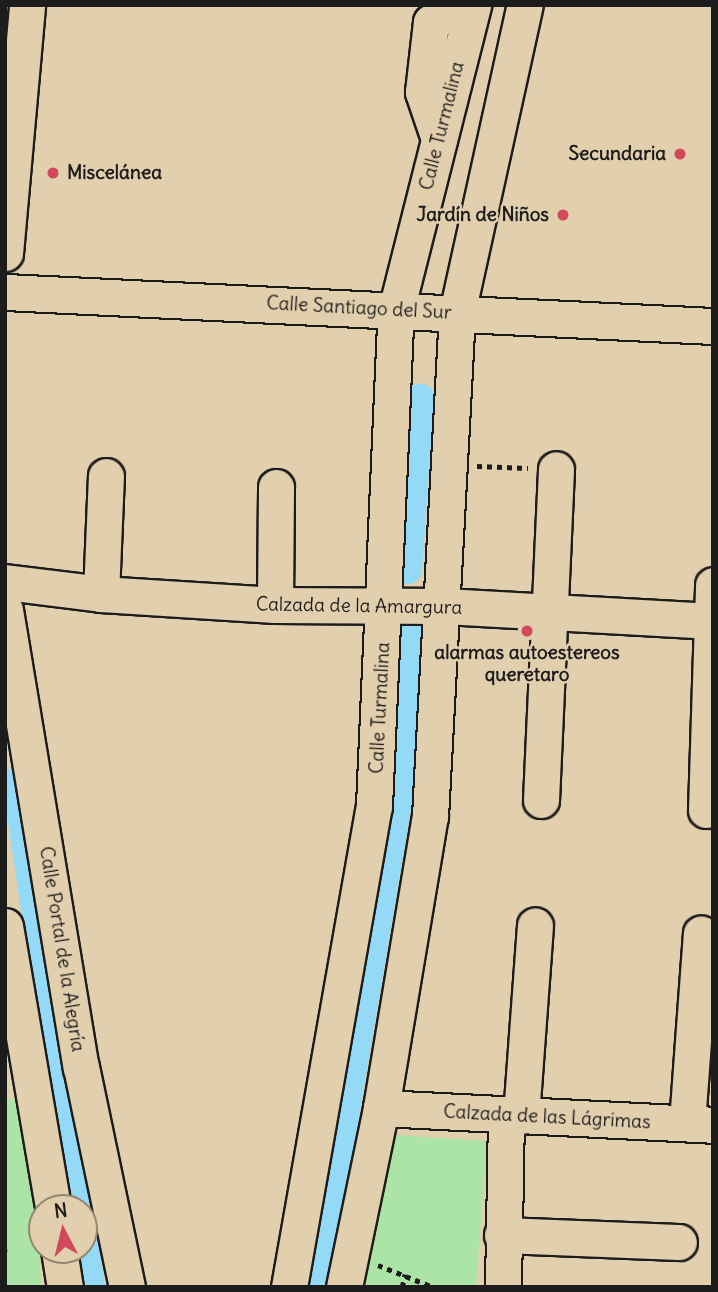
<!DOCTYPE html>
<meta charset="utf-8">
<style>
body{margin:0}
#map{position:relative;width:718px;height:1292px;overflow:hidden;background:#e1cfad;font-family:Delius,sans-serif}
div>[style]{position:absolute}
.green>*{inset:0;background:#ace3a6}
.canal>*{height:28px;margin:-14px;padding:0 14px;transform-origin:14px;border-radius:14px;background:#94daf6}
.path>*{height:4.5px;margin-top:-2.25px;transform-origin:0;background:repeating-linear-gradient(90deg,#1c1c1c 0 5px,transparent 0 10px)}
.roads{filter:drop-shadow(2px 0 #1c1c1c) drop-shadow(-2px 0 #1c1c1c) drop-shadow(0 2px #1c1c1c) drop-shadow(0 -2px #1c1c1c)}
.minor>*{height:35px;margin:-17.5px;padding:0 17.5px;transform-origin:17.5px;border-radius:17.5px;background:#e1cfad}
.dots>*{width:19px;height:19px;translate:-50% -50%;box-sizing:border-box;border:4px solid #e1cfad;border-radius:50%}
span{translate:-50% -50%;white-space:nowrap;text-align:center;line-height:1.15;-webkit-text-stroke:5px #e1cfad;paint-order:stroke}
.street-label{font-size:19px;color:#1c1c1c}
.poi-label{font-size:19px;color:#1c1c1c;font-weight:700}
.right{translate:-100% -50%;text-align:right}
.left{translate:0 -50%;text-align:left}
.frame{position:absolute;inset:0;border:7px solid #1c1c1c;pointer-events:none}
.north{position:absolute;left:28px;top:1194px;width:70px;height:70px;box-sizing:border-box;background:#e1cfad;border:2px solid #928773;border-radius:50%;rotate:353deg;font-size:19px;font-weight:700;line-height:28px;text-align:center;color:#1c1c1c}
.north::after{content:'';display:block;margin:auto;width:24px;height:32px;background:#d1495b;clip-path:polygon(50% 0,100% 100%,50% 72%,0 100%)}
</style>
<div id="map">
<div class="green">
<div style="clip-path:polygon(5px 1099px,33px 1100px,41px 1287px,5px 1287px)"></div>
<div style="clip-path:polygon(381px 1134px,487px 1141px,476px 1287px,356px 1287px)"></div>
</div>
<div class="canal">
<div style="left:408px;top:570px;width:173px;rotate:-86deg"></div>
<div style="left:16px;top:781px;width:432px;rotate:81.6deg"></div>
<div style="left:84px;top:1240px;width:48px;rotate:81.5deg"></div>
<div style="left:316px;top:1287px;width:491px;rotate:-80.4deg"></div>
<div style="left:398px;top:803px;width:173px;rotate:-86.7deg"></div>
</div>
<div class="path">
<div style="left:477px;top:466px;width:51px;rotate:2.2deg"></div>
<div style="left:5px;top:1249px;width:3px;rotate:90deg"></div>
<div style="left:378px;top:1265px;width:59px;rotate:21.8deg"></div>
<div style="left:402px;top:1287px;width:13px;rotate:-77deg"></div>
</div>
<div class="roads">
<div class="minor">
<div style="left:439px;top:139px;width:50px;rotate:-108.8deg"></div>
<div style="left:423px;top:92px;width:70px;rotate:-83.5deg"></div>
<div style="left:431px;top:22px;width:40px;rotate:-25deg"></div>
<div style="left:5px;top:253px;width:249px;rotate:-84.9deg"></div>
<div style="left:5px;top:292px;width:709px;rotate:2.75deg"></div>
<div style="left:5px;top:582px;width:97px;rotate:7.1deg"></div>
<div style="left:101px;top:594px;width:174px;rotate:3.6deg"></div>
<div style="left:275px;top:605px;width:169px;rotate:0.3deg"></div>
<div style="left:444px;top:606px;width:269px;rotate:3.2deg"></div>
<div style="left:101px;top:594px;width:118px;rotate:-87.6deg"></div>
<div style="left:275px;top:605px;width:118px;rotate:-89.5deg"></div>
<div style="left:5px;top:610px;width:463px;rotate:80.6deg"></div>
<div style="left:81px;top:1067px;width:225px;rotate:78.2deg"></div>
<div style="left:541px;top:800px;width:331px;rotate:-87.4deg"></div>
<div style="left:706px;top:810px;width:225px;rotate:-88.2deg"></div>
<div style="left:5px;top:926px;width:286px;rotate:80.3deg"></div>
<div style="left:381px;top:1108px;width:332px;rotate:2.9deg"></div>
<div style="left:521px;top:1116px;width:191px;rotate:-85.8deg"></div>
<div style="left:687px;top:1123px;width:190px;rotate:-85.8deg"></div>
<div style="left:502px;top:1235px;width:177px;rotate:2.3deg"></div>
<div style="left:59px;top:1250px;width:37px;rotate:81deg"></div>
<div style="left:289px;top:1287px;width:488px;rotate:-80deg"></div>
<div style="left:374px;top:806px;width:496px;rotate:-87.5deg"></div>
<div style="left:396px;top:310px;width:315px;rotate:-75.8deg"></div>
<div style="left:344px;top:1287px;width:183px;rotate:-78.3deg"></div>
<div style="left:381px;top:1108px;width:296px;rotate:-80.5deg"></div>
<div style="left:430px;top:816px;width:504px;rotate:-86.93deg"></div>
<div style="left:457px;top:313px;width:315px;rotate:-77.6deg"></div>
<div style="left:503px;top:1287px;width:172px;rotate:-89deg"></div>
</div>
</div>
<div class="dots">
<div style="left:680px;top:154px;background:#d1495b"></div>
<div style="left:53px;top:173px;background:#d1495b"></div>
<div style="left:563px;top:215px;background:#d1495b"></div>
<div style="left:527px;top:631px;background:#d1495b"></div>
</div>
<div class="street-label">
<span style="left:442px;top:126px;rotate:-76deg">Calle Turmalina</span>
<span style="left:359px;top:308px;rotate:3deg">Calle Santiago del Sur</span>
<span style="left:359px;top:606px;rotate:1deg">Calzada de la Amargura</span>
<span style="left:380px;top:708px;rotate:-87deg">Calle Turmalina</span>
<span style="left:62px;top:949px;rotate:81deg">Calle Portal de la Alegría</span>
<span style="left:547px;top:1117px;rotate:3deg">Calzada de las Lágrimas</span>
</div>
<div class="poi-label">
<span class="right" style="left:666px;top:154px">Secundaria</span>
<span class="left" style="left:67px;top:173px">Miscelánea</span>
<span class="right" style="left:549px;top:215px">Jardín de Niños</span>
<span style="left:527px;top:664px">alarmas autoestereos<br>queretaro</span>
</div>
<div class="frame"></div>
<div class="north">N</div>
</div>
